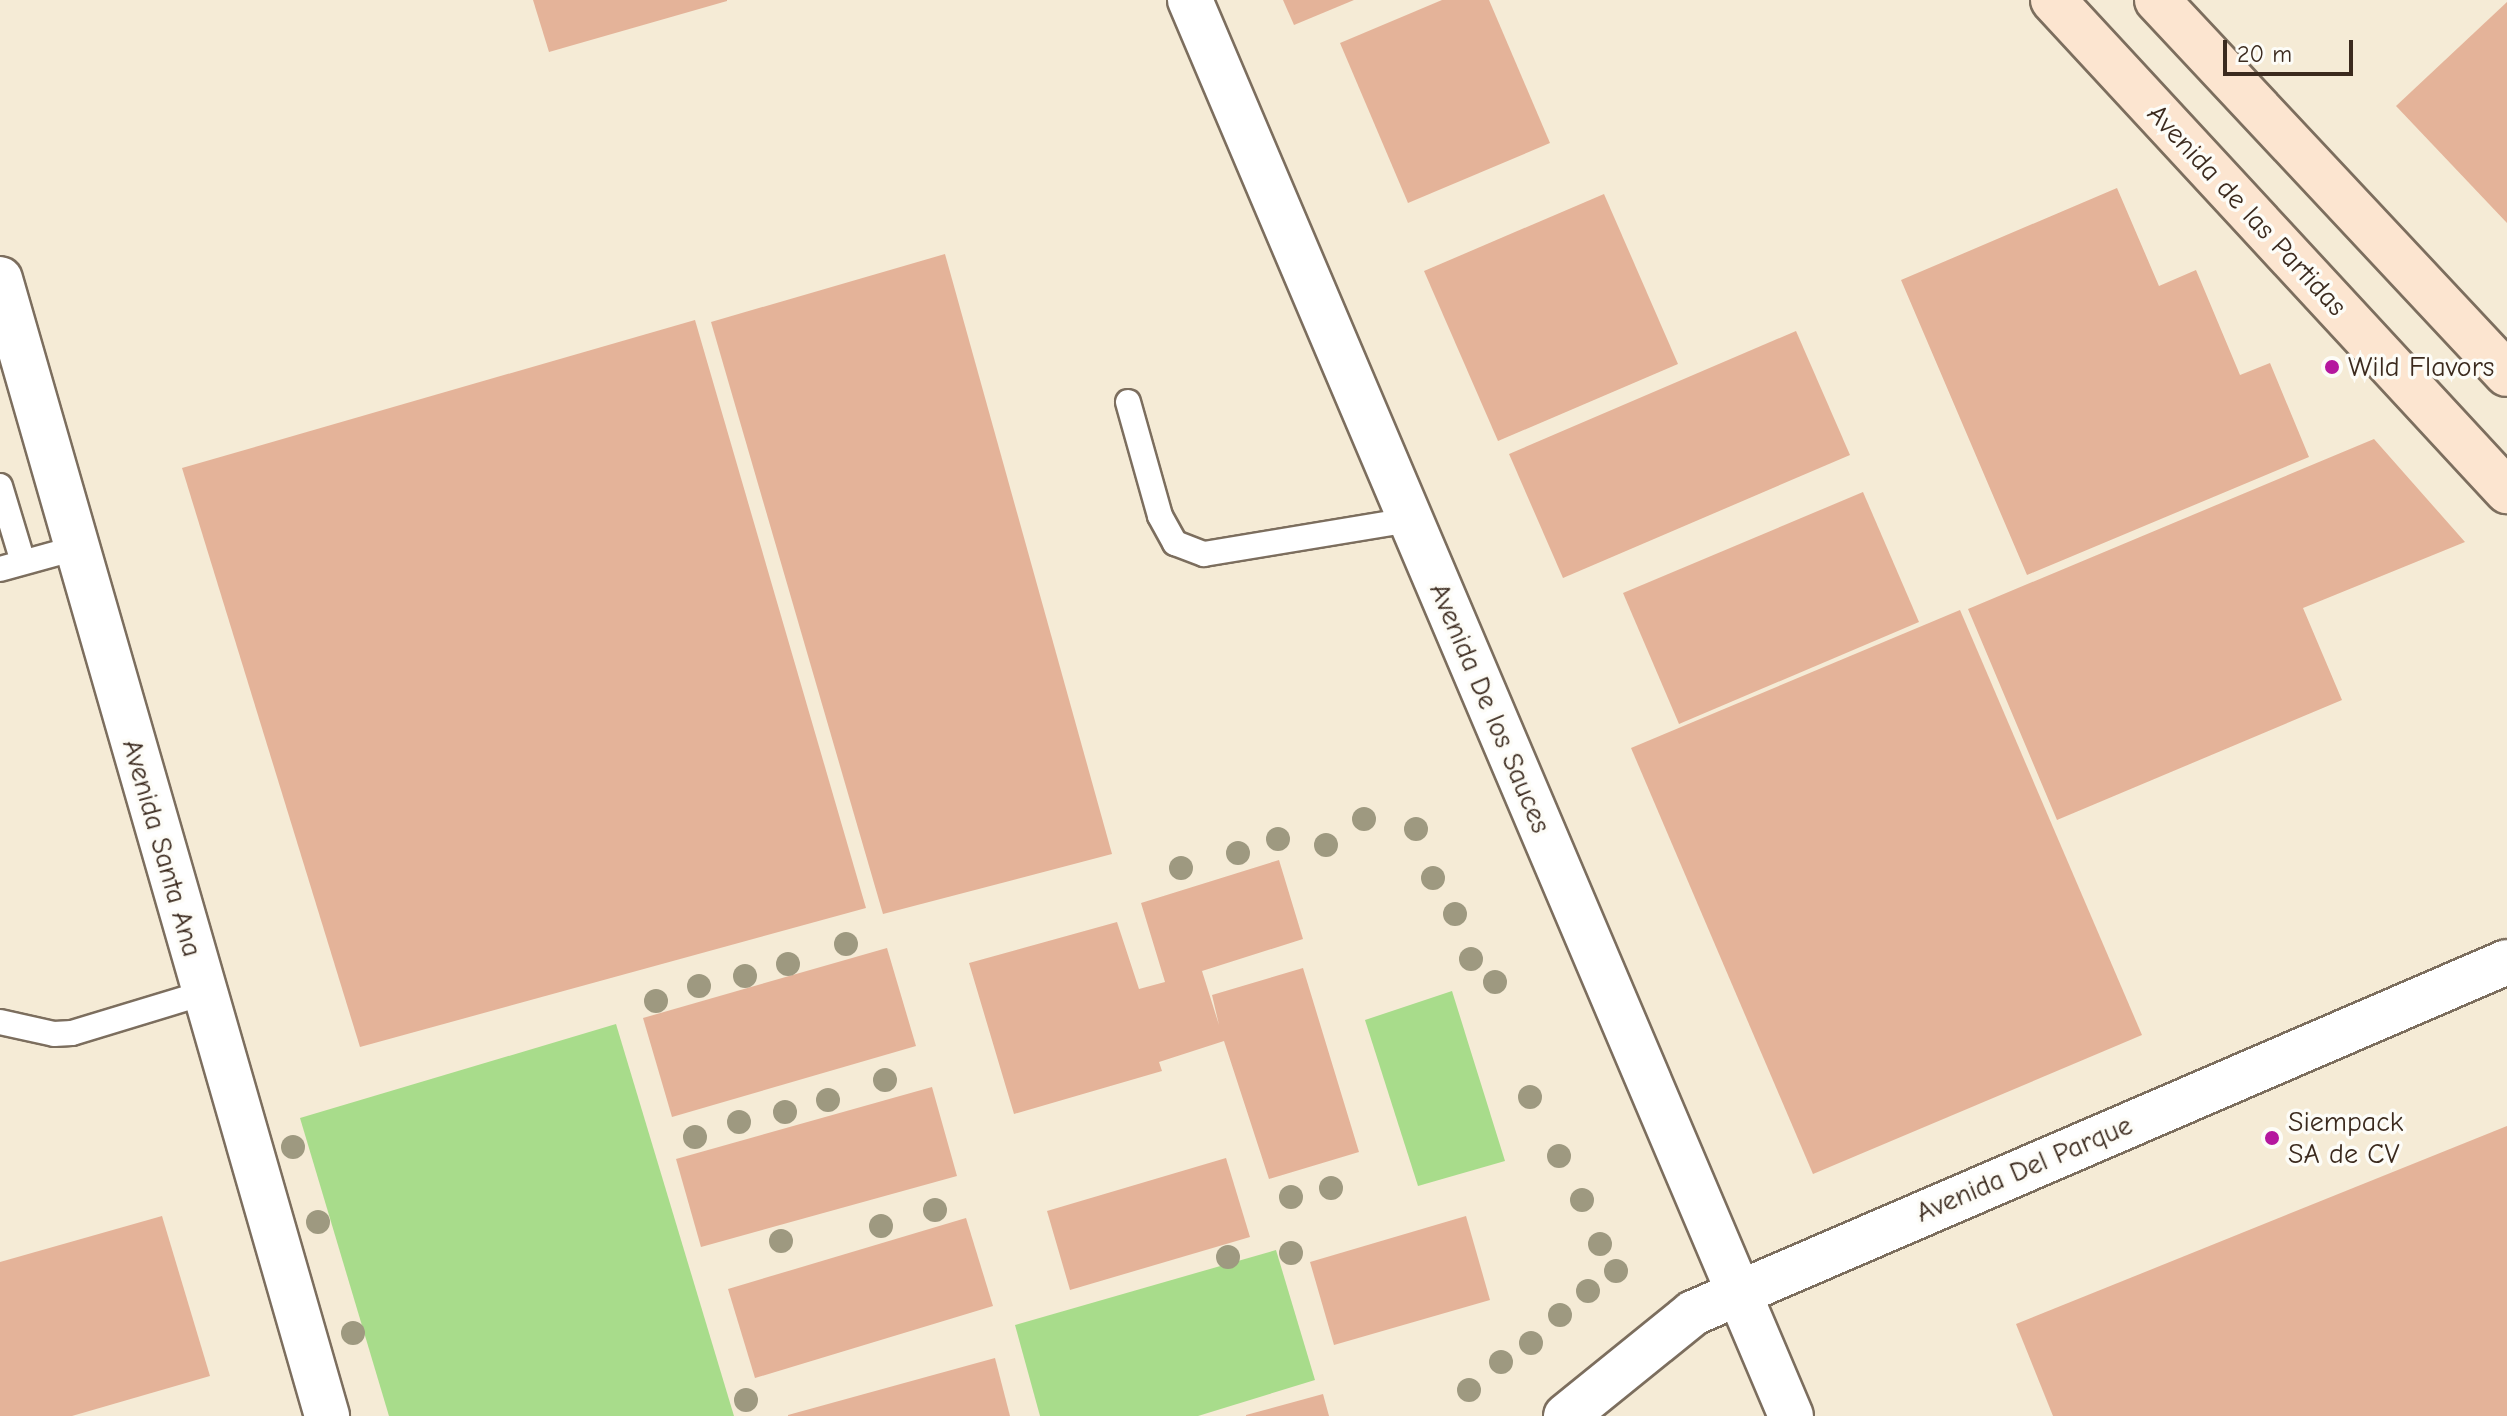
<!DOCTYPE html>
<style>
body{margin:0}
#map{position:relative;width:2507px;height:1416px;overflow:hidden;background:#f5ebd6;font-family:"Comic Neue",sans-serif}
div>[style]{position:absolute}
.green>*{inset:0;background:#a8dc8b}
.building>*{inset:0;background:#e4b399}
.roads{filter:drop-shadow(2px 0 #7c6e5e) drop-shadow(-2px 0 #7c6e5e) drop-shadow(0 2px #7c6e5e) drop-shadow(0 -2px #7c6e5e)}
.service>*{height:24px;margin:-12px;padding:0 12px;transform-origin:12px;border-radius:12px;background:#fff}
.minor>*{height:44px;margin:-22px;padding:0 22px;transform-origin:22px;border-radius:22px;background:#fff}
.secondary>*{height:44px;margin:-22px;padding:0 22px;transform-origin:22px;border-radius:22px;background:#fce5d0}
.trees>*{width:24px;height:24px;margin:-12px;border-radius:50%;background:#9e9980}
.dots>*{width:22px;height:22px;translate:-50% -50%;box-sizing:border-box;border:4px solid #fdfcf7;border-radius:50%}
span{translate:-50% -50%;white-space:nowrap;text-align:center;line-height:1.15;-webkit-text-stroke:7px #fdfcf7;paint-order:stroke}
.street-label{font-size:28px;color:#3b2a1e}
.poi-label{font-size:28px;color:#3b2a1e}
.left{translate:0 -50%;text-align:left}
.scale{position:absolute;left:2223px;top:40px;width:130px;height:36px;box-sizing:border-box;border:4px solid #3b2a1e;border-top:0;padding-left:10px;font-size:24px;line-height:28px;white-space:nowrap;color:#3b2a1e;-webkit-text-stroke:6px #fdfcf7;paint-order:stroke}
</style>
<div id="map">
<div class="green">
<div style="clip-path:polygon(1452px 991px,1505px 1161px,1418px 1186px,1365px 1020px)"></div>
<div style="clip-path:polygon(616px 1024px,734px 1416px,389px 1416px,300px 1118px)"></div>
<div style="clip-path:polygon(1276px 1250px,1315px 1380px,1198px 1416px,1040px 1416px,1015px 1325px)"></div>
</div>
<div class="building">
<div style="clip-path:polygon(533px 0,727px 0,727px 1px,549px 52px)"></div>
<div style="clip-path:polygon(1283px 0,1354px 0,1294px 25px)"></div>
<div style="clip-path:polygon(1442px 0,1489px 0,1550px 143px,1408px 203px,1340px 43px)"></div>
<div style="clip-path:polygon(2507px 2px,2507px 223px,2396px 106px)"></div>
<div style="clip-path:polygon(2117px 188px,2159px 286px,2196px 270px,2240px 375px,2270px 363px,2309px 457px,2027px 575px,1901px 280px)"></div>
<div style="clip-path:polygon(1604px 194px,1678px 364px,1498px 441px,1424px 271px)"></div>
<div style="clip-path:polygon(945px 254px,1112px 854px,883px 914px,711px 322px)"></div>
<div style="clip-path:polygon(695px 320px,866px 908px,360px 1047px,182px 468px)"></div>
<div style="clip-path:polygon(1796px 331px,1850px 455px,1563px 578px,1509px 454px)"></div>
<div style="clip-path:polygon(2374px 439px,2465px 542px,2303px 608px,2342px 700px,2057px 820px,1968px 609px)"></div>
<div style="clip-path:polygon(1863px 492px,1919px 622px,1679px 724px,1623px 593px)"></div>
<div style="clip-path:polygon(1960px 610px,2142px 1035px,1813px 1174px,1631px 748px)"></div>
<div style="clip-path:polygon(1279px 860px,1303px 939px,1202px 971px,1219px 1025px,1212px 995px,1303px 968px,1359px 1152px,1269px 1179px,1224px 1041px,1159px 1062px,1162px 1071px,1014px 1114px,969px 963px,1117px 922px,1139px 989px,1165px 982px,1141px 903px)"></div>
<div style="clip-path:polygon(887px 948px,916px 1046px,672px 1117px,643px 1018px)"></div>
<div style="clip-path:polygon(932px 1087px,957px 1176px,701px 1247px,676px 1159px)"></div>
<div style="clip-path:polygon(2507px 1126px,2507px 1416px,2053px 1416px,2016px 1324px)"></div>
<div style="clip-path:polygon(1226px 1158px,1250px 1237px,1070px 1290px,1047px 1211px)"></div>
<div style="clip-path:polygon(162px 1216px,210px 1376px,72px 1416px,0 1416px,0 1262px)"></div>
<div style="clip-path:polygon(1466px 1216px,1490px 1300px,1334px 1345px,1310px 1262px)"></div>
<div style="clip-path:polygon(966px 1218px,993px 1306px,755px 1378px,728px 1289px)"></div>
<div style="clip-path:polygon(995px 1358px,1010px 1416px,788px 1416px,788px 1415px)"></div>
<div style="clip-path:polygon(1323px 1394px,1329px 1416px,1246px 1416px,1246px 1415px)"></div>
</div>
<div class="roads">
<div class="service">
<div style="left:1128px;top:402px;width:118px;rotate:74.3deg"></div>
<div style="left:1160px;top:516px;width:31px;rotate:61deg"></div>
<div style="left:1175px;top:543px;width:31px;rotate:21deg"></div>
<div style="left:1204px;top:554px;width:209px;rotate:-9.4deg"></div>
<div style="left:0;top:486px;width:79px;rotate:73.2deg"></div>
<div style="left:0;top:569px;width:79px;rotate:-15.4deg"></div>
<div style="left:0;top:1022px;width:55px;rotate:12.5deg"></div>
<div style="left:54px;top:1034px;width:18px;rotate:-3deg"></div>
<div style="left:72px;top:1033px;width:138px;rotate:-16.9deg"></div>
</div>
<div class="minor">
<div style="left:1190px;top:0;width:1538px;rotate:67deg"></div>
<div style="left:0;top:279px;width:1183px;rotate:73.95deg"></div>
<div style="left:1566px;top:1416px;width:164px;rotate:-39deg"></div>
<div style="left:1693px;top:1313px;width:886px;rotate:-23.33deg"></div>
</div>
<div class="secondary">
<div style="left:2053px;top:0;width:669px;rotate:47.24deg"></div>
<div style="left:2157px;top:0;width:512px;rotate:46.9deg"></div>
</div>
</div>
<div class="trees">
<div style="left:1364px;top:819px"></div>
<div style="left:1416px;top:829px"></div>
<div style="left:1278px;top:839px"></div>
<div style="left:1326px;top:845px"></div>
<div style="left:1238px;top:853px"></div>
<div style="left:1181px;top:868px"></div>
<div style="left:1433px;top:878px"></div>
<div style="left:1455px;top:914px"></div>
<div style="left:846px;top:944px"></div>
<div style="left:1471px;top:959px"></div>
<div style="left:788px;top:964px"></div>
<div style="left:745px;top:976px"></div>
<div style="left:1495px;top:982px"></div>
<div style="left:699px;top:986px"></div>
<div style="left:656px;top:1001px"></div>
<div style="left:885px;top:1080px"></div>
<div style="left:1530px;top:1097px"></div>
<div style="left:828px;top:1100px"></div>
<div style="left:785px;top:1112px"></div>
<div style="left:739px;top:1122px"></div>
<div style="left:695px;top:1137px"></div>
<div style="left:293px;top:1147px"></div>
<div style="left:1559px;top:1156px"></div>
<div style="left:1331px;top:1188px"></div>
<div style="left:1291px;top:1197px"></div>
<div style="left:1582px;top:1200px"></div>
<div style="left:935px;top:1210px"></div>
<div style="left:318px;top:1222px"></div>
<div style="left:881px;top:1226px"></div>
<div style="left:781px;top:1241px"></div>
<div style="left:1600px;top:1244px"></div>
<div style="left:1291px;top:1253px"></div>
<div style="left:1228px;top:1257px"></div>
<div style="left:1616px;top:1271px"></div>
<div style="left:1588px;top:1291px"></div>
<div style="left:1560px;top:1315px"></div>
<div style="left:353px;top:1333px"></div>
<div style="left:1531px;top:1343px"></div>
<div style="left:1501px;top:1362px"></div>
<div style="left:1469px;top:1390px"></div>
<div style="left:746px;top:1400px"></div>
</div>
<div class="dots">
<div style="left:2332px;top:367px;background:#b5179e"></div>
<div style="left:2272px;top:1138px;background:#b5179e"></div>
</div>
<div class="street-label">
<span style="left:2247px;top:210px;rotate:47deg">Avenida de las Partidas</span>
<span style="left:1490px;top:708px;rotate:67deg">Avenida De los Sauces</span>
<span style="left:162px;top:848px;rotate:74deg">Avenida Santa Ana</span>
<span style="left:2024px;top:1169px;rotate:-23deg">Avenida Del Parque</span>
</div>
<div class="poi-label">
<span class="left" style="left:2348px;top:367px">Wild Flavors</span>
<span class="left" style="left:2288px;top:1138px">Siempack<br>SA de CV</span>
</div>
<div class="scale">20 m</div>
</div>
